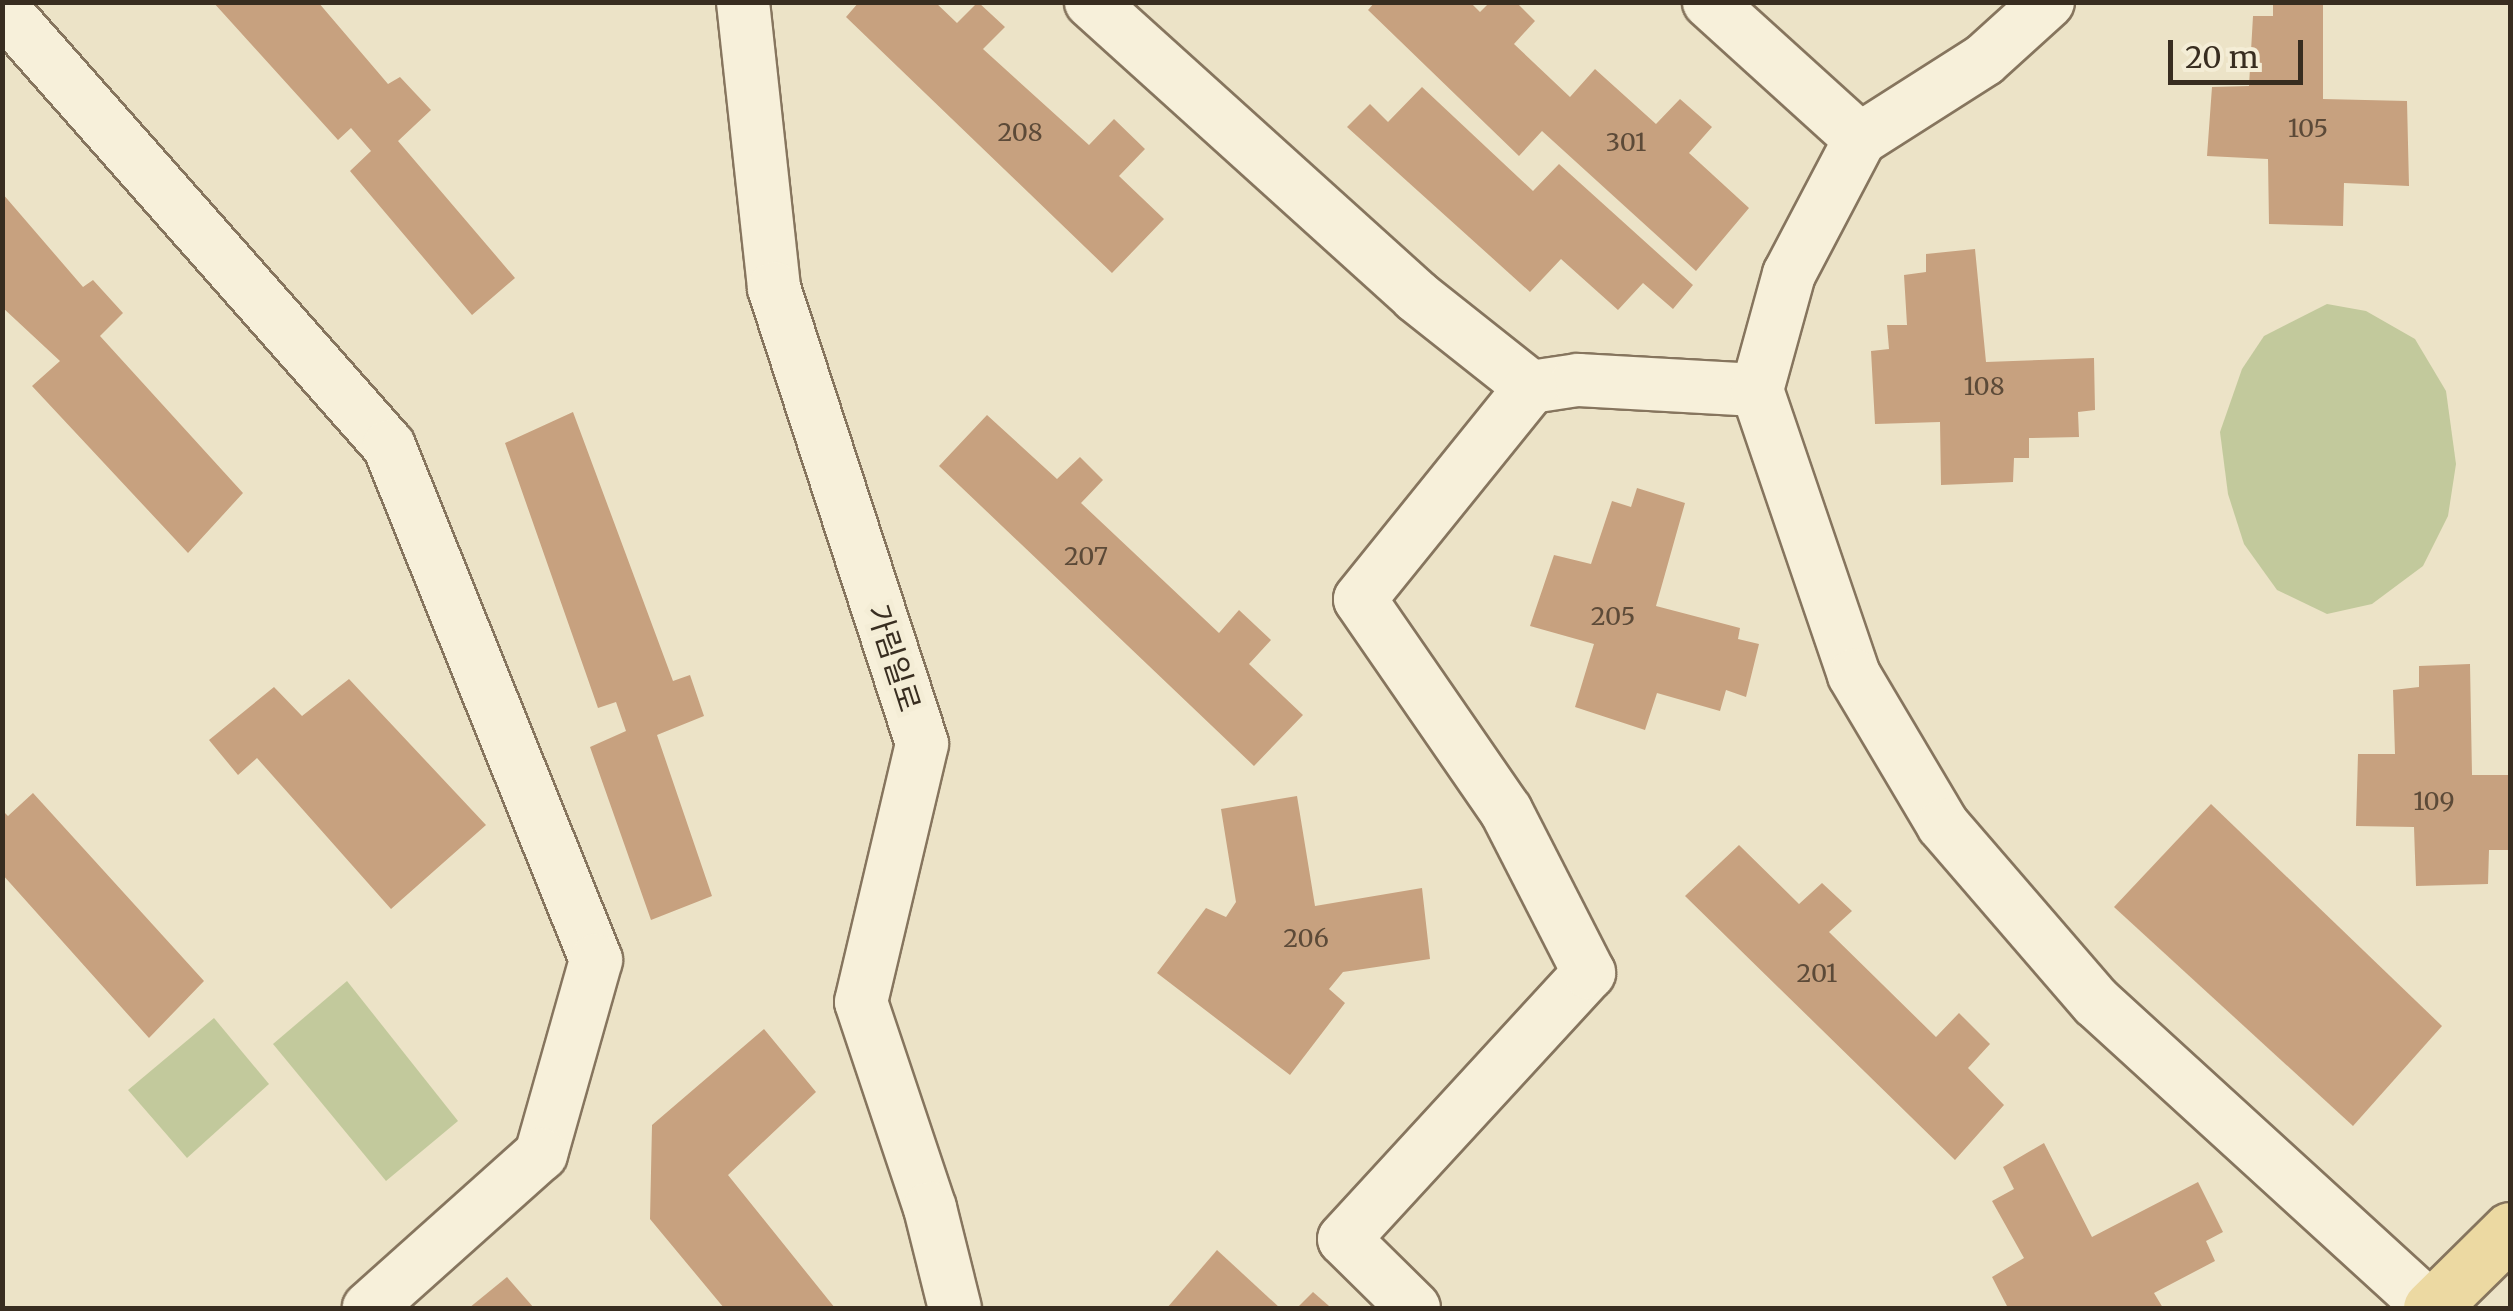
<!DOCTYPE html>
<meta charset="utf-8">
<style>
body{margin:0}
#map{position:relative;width:2513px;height:1311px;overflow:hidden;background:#ece3c7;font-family:Merriweather,"Noto Sans KR",serif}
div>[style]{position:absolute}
.green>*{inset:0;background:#c2c99c}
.building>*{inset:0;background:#c7a17f}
.roads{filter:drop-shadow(2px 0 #86755e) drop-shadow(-2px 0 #86755e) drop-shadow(0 2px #86755e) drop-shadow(0 -2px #86755e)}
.minor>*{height:52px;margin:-26px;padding:0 26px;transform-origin:26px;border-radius:26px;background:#f7f0da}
.major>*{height:55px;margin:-27.5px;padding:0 27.5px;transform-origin:27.5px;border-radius:27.5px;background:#ecd9a2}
span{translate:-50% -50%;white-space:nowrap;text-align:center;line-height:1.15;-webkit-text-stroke:10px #f4edd6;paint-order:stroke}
.number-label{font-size:25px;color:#5c4a38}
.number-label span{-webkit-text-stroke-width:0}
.street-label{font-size:30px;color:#382d20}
.frame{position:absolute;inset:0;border:5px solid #382d20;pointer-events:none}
.scale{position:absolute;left:2168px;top:40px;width:135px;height:45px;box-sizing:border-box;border:5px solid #382d20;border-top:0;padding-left:12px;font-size:30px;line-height:35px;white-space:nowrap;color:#382d20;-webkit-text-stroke:8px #f4edd6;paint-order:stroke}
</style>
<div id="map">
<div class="green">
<div style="clip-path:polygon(2327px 304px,2366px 311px,2415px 339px,2446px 391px,2456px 464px,2448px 516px,2423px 566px,2372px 604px,2327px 614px,2277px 590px,2244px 544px,2228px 494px,2220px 432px,2242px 369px,2264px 336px)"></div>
<div style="clip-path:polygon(347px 981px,458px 1121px,386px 1181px,273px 1044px)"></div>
<div style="clip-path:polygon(214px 1018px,269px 1084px,187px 1158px,128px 1090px)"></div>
</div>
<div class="building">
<div style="clip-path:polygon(213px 2px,318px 2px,388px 84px,400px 77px,431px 110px,398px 141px,515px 278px,472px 315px,350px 171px,371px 151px,351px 128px,338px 140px)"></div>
<div style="clip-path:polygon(859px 2px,935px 2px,957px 23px,978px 2px,1005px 27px,983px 49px,1089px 145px,1114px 119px,1145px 149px,1119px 176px,1164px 219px,1112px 273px,846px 17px)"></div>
<div style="clip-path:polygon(1375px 2px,1470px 2px,1480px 12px,1490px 2px,1516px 2px,1535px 21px,1514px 44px,1570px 97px,1595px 69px,1656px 124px,1680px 99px,1712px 127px,1689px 153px,1749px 208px,1696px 271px,1542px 131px,1519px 156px,1368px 10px)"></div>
<div style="clip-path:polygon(2273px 2px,2323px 2px,2323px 99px,2407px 101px,2409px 186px,2344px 183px,2343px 226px,2269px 224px,2268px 159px,2207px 156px,2212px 87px,2249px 86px,2253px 16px,2273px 16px)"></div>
<div style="clip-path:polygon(1422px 87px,1533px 191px,1559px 164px,1693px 285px,1673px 309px,1643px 283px,1618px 310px,1561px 259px,1530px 292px,1347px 127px,1370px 104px,1388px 122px)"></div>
<div style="clip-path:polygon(2px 193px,83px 287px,93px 280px,123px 313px,100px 336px,243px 493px,188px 553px,32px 386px,60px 361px,2px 307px)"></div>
<div style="clip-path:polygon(1975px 249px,1986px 362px,2094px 358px,2095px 410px,2078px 412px,2079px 437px,2029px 438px,2029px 458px,2014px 458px,2013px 482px,1941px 485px,1940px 422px,1875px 424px,1871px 351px,1889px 349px,1887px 325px,1907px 325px,1904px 275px,1926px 272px,1926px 254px)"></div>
<div style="clip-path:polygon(573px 412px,673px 681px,690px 675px,704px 716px,657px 735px,712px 896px,651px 920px,590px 747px,626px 731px,616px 702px,598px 708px,505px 443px)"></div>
<div style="clip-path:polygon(987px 415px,1057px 479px,1080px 457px,1103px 480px,1081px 503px,1219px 633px,1239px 610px,1271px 640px,1249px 664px,1303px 715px,1254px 766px,939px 466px)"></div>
<div style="clip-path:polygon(1637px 488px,1685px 503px,1656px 606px,1740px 628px,1738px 639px,1759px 644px,1746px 697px,1726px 690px,1720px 711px,1657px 693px,1645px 730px,1575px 707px,1594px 644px,1530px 626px,1554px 555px,1591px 564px,1612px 501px,1631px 507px)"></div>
<div style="clip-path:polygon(2470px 664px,2472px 775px,2510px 775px,2510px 850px,2489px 850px,2488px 884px,2416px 886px,2414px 827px,2356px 826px,2358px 754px,2395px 754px,2393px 690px,2419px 687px,2419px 666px)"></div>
<div style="clip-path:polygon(349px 679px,486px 825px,391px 909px,257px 758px,238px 775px,209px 740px,274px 687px,302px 716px)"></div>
<div style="clip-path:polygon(33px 793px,204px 981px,149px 1038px,2px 874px,2px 810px,8px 816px)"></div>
<div style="clip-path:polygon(1297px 796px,1315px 906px,1422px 888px,1430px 959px,1343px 972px,1329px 989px,1345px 1003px,1290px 1075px,1157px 973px,1206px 908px,1226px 917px,1236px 902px,1221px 809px)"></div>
<div style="clip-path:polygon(2211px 804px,2442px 1026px,2353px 1126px,2114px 907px)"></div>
<div style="clip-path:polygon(1739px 845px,1799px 904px,1822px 883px,1852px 911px,1829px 932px,1936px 1037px,1959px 1013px,1990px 1044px,1968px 1068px,2004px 1105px,1955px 1160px,1685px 896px)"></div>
<div style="clip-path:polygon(764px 1029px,816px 1092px,728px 1175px,835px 1308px,724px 1308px,650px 1219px,652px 1125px)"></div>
<div style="clip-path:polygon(2044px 1143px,2092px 1237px,2198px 1182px,2223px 1232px,2206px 1241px,2215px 1261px,2154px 1293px,2163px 1308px,2008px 1308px,1992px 1277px,2024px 1258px,1992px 1201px,2014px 1189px,2003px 1167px)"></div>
<div style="clip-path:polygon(1217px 1250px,1280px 1308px,1167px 1308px)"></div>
<div style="clip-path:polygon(507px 1277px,534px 1308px,469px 1308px)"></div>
<div style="clip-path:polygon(1313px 1292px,1329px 1306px,1297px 1308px)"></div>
</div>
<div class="roads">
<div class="minor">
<div style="left:743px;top:2px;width:288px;rotate:83.8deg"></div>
<div style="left:774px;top:288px;width:479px;rotate:72deg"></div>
<div style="left:922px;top:744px;width:265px;rotate:103.3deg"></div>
<div style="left:861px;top:1002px;width:217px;rotate:71.5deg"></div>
<div style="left:930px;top:1208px;width:103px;rotate:76deg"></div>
<div style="left:1091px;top:2px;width:438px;rotate:42.1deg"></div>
<div style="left:1416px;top:296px;width:147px;rotate:38.4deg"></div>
<div style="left:1531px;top:387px;width:48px;rotate:-8.5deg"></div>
<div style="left:1578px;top:380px;width:179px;rotate:3.2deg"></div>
<div style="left:1709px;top:2px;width:204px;rotate:42.2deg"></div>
<div style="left:2048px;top:2px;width:86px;rotate:137.8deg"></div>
<div style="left:1984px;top:60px;width:147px;rotate:147.5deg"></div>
<div style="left:1860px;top:139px;width:153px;rotate:117.7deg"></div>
<div style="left:1789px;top:274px;width:120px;rotate:105.4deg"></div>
<div style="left:1757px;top:390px;width:301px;rotate:71.2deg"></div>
<div style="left:1854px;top:675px;width:174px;rotate:59.3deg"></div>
<div style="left:1943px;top:825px;width:234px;rotate:49.2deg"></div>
<div style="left:2096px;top:1002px;width:454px;rotate:42.4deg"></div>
<div style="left:2px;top:8px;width:584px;rotate:48.54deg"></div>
<div style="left:389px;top:446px;width:554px;rotate:68.06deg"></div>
<div style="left:596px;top:960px;width:202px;rotate:105.8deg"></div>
<div style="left:541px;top:1154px;width:231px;rotate:138.2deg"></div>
<div style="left:1414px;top:1308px;width:98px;rotate:-135.4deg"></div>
<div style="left:1344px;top:1239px;width:362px;rotate:-47.4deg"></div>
<div style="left:1589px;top:973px;width:182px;rotate:-117.1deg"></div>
<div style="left:1506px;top:811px;width:257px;rotate:-124.6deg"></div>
<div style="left:1360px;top:599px;width:272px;rotate:-51.1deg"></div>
</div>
<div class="major">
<div style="left:2431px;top:1308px;width:111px;rotate:-44.6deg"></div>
</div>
</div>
<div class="number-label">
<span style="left:2308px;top:128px">105</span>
<span style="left:1020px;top:132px">208</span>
<span style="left:1626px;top:142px">301</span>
<span style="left:1984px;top:386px">108</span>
<span style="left:1086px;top:556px">207</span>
<span style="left:1613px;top:616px">205</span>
<span style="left:2434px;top:801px">109</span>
<span style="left:1306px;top:938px">206</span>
<span style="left:1817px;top:973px">201</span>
</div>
<div class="street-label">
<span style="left:894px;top:658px;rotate:72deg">가림일로</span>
</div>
<div class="frame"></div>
<div class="scale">20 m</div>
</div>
